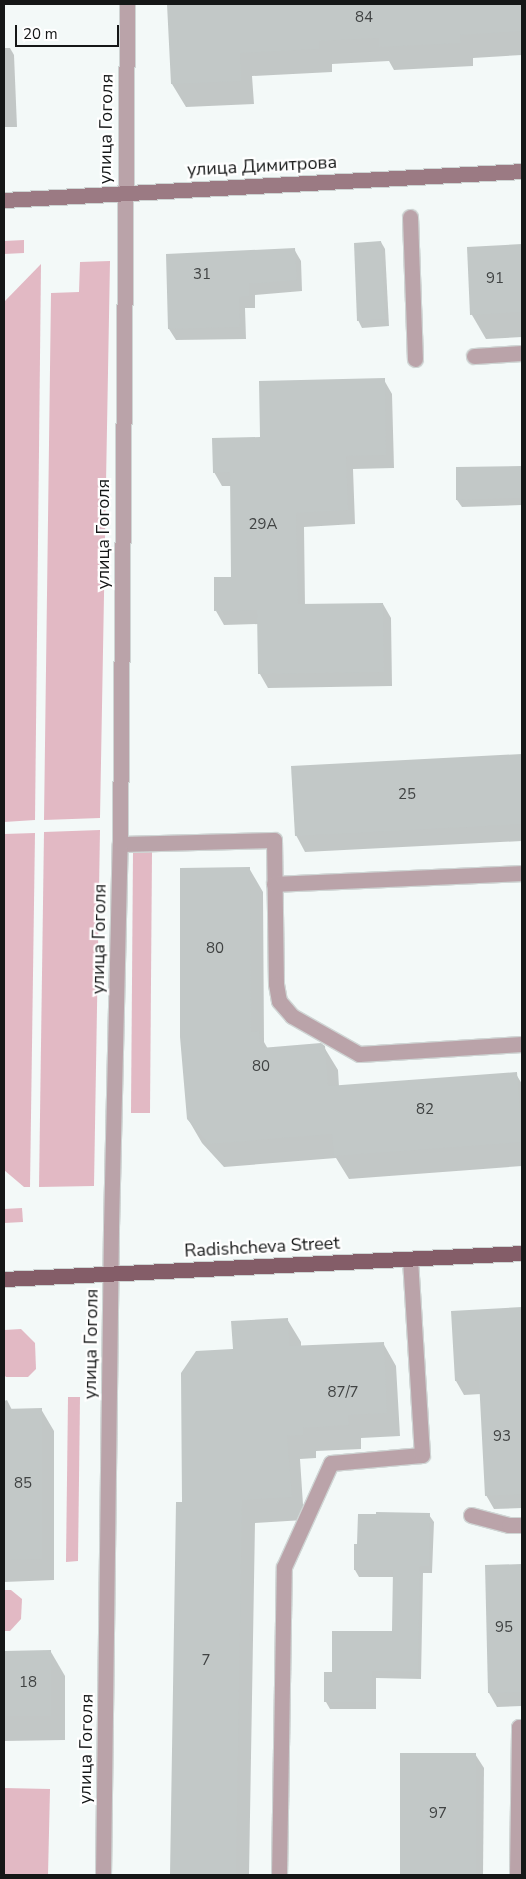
<!DOCTYPE html>
<meta charset="utf-8">
<style>
body{margin:0}
#map{position:relative;width:526px;height:1879px;overflow:hidden;background:#f3f9f8;font-family:"Nunito Sans",sans-serif}
div>[style]{position:absolute}
.green>*{inset:0;background:#e2b9c4}
.shadow>*{inset:0;background:#0003}
.building>*{inset:0;background:#c2c8c7}
.roads{filter:drop-shadow(1px 0 #cfd5d4) drop-shadow(-1px 0 #cfd5d4) drop-shadow(0 1px #cfd5d4) drop-shadow(0 -1px #cfd5d4)}
.service>*{height:15px;margin:-7.5px;padding:0 7.5px;transform-origin:7.5px;border-radius:7.5px;background:#baa3a9}
.tertiary>*{height:15px;margin:-7.5px;padding:0 7.5px;transform-origin:7.5px;border-radius:7.5px;background:#baa3a9}
.secondary>*{height:15px;margin:-7.5px;padding:0 7.5px;transform-origin:7.5px;border-radius:7.5px;background:#9b7a83}
.primary>*{height:15px;margin:-7.5px;padding:0 7.5px;transform-origin:7.5px;border-radius:7.5px;background:#845d68}
span{translate:-50% -50%;white-space:nowrap;text-align:center;line-height:1.15;-webkit-text-stroke:4.5px #fff;paint-order:stroke}
.number-label{font-size:15px;color:#404343}
.number-label span{-webkit-text-stroke-width:0}
.street-label{font-size:18px;color:#151717}
.frame{position:absolute;inset:0;border:5px solid #151717;pointer-events:none}
.scale{position:absolute;left:15px;top:25px;width:104px;height:22px;box-sizing:border-box;border:2px solid #151717;border-top:0;padding-left:6px;font-size:15px;line-height:18px;white-space:nowrap;color:#151717;-webkit-text-stroke:4px #fff;paint-order:stroke}
</style>
<div id="map">
<div class="green">
<div style="clip-path:polygon(24px 240px,24px 253px,4px 254px,4px 241px)"></div>
<div style="clip-path:polygon(110px 261px,100px 818px,44px 820px,51px 293px,79px 292px,80px 262px)"></div>
<div style="clip-path:polygon(41px 264px,35px 820px,4px 822px,4px 302px)"></div>
<div style="clip-path:polygon(100px 830px,94px 1186px,39px 1187px,44px 832px)"></div>
<div style="clip-path:polygon(35px 833px,30px 1187px,24px 1187px,4px 1170px,4px 834px)"></div>
<div style="clip-path:polygon(133px 851px,152px 852px,150px 1113px,131px 1113px)"></div>
<div style="clip-path:polygon(22px 1208px,23px 1222px,4px 1223px,4px 1209px)"></div>
<div style="clip-path:polygon(21px 1329px,35px 1343px,36px 1369px,28px 1377px,6px 1377px,4px 1375px,4px 1330px)"></div>
<div style="clip-path:polygon(68px 1397px,80px 1397px,78px 1561px,66px 1562px)"></div>
<div style="clip-path:polygon(4px 1590px,11px 1590px,22px 1599px,21px 1619px,10px 1631px,4px 1631px)"></div>
<div style="clip-path:polygon(4px 1788px,50px 1789px,48px 1875px,4px 1875px)"></div>
</div>
<div class="shadow">
<div style="clip-path:polygon(169px 4px,522px 4px,522px 55px,473px 58px,473px 66px,394px 70px,389px 61px,332px 64px,332px 72px,252px 76px,254px 104px,186px 107px,172px 84px)"></div>
<div style="clip-path:polygon(4px 48px,10px 48px,14px 55px,17px 127px,4px 127px)"></div>
<div style="clip-path:polygon(381px 242px,385px 249px,389px 326px,362px 328px,358px 320px)"></div>
<div style="clip-path:polygon(522px 245px,522px 337px,486px 339px,472px 315px,469px 248px)"></div>
<div style="clip-path:polygon(294px 249px,301px 261px,302px 291px,255px 295px,255px 308px,245px 308px,246px 339px,176px 340px,169px 329px,167px 256px)"></div>
<div style="clip-path:polygon(384px 380px,392px 394px,394px 468px,353px 469px,355px 524px,304px 527px,305px 606px,383px 604px,391px 618px,392px 686px,268px 688px,260px 674px,259px 624px,224px 625px,216px 611px,232px 578px,231px 486px,222px 486px,214px 472px,261px 439px)"></div>
<div style="clip-path:polygon(522px 467px,522px 505px,462px 507px,457px 500px,457px 468px)"></div>
<div style="clip-path:polygon(522px 755px,522px 841px,305px 852px,296px 835px,292px 767px)"></div>
<div style="clip-path:polygon(249px 868px,263px 892px,264px 1042px,268px 1049px,324px 1047px,338px 1070px,339px 1087px,516px 1074px,522px 1084px,522px 1166px,349px 1179px,336px 1158px,224px 1167px,202px 1143px,188px 1119px)"></div>
<div style="clip-path:polygon(522px 1308px,522px 1508px,494px 1509px,486px 1495px,481px 1394px,464px 1395px,456px 1381px,453px 1312px)"></div>
<div style="clip-path:polygon(287px 1319px,301px 1342px,301px 1347px,383px 1343px,396px 1366px,400px 1436px,361px 1438px,361px 1449px,316px 1451px,316px 1458px,300px 1459px,304px 1520px,255px 1523px,249px 1875px,171px 1875px,177px 1503px,183px 1503px,234px 1350px)"></div>
<div style="clip-path:polygon(7px 1400px,12px 1410px,41px 1409px,54px 1431px,54px 1580px,4px 1582px,4px 1401px)"></div>
<div style="clip-path:polygon(429px 1515px,434px 1522px,432px 1573px,423px 1573px,421px 1679px,376px 1678px,376px 1709px,330px 1709px,326px 1702px,325px 1673px,333px 1673px,394px 1632px,394px 1577px,359px 1577px,355px 1570px)"></div>
<div style="clip-path:polygon(522px 1565px,522px 1706px,497px 1707px,489px 1693px,486px 1566px)"></div>
<div style="clip-path:polygon(4px 1652px,51px 1652px,65px 1676px,65px 1740px,4px 1741px)"></div>
<div style="clip-path:polygon(402px 1754px,475px 1754px,484px 1768px,483px 1875px,401px 1875px)"></div>
</div>
<div class="building">
<div style="clip-path:polygon(167px 4px,522px 4px,522px 31px,460px 35px,461px 43px,379px 47px,379px 38px,319px 41px,319px 49px,240px 53px,241px 81px,171px 84px)"></div>
<div style="clip-path:polygon(381px 241px,385px 319px,357px 321px,354px 243px)"></div>
<div style="clip-path:polygon(522px 244px,522px 312px,470px 315px,467px 247px)"></div>
<div style="clip-path:polygon(295px 248px,297px 280px,249px 284px,249px 296px,239px 297px,240px 327px,168px 329px,166px 254px)"></div>
<div style="clip-path:polygon(385px 378px,386px 455px,346px 456px,348px 510px,296px 513px,298px 604px,383px 603px,384px 672px,258px 674px,257px 610px,214px 611px,214px 577px,231px 577px,230px 472px,213px 473px,212px 438px,260px 437px,259px 381px)"></div>
<div style="clip-path:polygon(522px 466px,522px 498px,456px 500px,456px 467px)"></div>
<div style="clip-path:polygon(522px 754px,522px 824px,295px 836px,291px 766px)"></div>
<div style="clip-path:polygon(250px 867px,251px 1032px,259px 1031px,261px 1048px,321px 1043px,325px 1046px,328px 1086px,517px 1072px,522px 1142px,334px 1156px,332px 1134px,209px 1144px,187px 1119px,180px 1037px,180px 868px)"></div>
<div style="clip-path:polygon(522px 1307px,522px 1494px,485px 1496px,479px 1380px,455px 1381px,451px 1311px)"></div>
<div style="clip-path:polygon(288px 1318px,289px 1346px,384px 1342px,387px 1413px,348px 1415px,349px 1425px,303px 1428px,303px 1435px,287px 1436px,292px 1497px,242px 1500px,236px 1875px,170px 1875px,176px 1502px,182px 1502px,181px 1373px,196px 1351px,233px 1349px,231px 1321px)"></div>
<div style="clip-path:polygon(42px 1408px,42px 1559px,4px 1560px,4px 1409px)"></div>
<div style="clip-path:polygon(376px 1512px,430px 1513px,429px 1566px,420px 1566px,418px 1672px,372px 1671px,372px 1702px,324px 1702px,324px 1672px,332px 1672px,332px 1631px,392px 1631px,393px 1570px,354px 1570px,354px 1544px,357px 1544px,358px 1514px,376px 1514px)"></div>
<div style="clip-path:polygon(522px 1564px,522px 1692px,488px 1693px,485px 1565px)"></div>
<div style="clip-path:polygon(51px 1650px,51px 1716px,4px 1716px,4px 1651px)"></div>
<div style="clip-path:polygon(400px 1753px,476px 1753px,476px 1875px,400px 1875px)"></div>
</div>
<div class="roads">
<div class="service">
<div style="left:410px;top:217px;width:142px;rotate:88deg"></div>
<div style="left:474px;top:356px;width:48px;rotate:-3.6deg"></div>
<div style="left:120px;top:844px;width:154px;rotate:-1.5deg"></div>
<div style="left:274px;top:840px;width:144px;rotate:89.2deg"></div>
<div style="left:276px;top:984px;width:17px;rotate:80deg"></div>
<div style="left:279px;top:1001px;width:20px;rotate:49deg"></div>
<div style="left:292px;top:1016px;width:77px;rotate:29.6deg"></div>
<div style="left:359px;top:1054px;width:163px;rotate:-3.5deg"></div>
<div style="left:274px;top:884px;width:248px;rotate:-2.5deg"></div>
<div style="left:471px;top:1515px;width:39px;rotate:15deg"></div>
<div style="left:509px;top:1525px;width:13px"></div>
<div style="left:279px;top:1875px;width:308px;rotate:-89.1deg"></div>
<div style="left:284px;top:1567px;width:114px;rotate:-65.7deg"></div>
<div style="left:331px;top:1463px;width:91px;rotate:-5deg"></div>
<div style="left:422px;top:1455px;width:196px;rotate:-93.5deg"></div>
<div style="left:517px;top:1875px;width:148px;rotate:-89.2deg"></div>
<div style="left:519px;top:1727px;width:3px"></div>
</div>
<div class="tertiary">
<div style="left:103px;top:1875px;width:648px;rotate:-89.29deg"></div>
<div style="left:111px;top:1227px;width:383px;rotate:-88.7deg"></div>
<div style="left:120px;top:844px;width:840px;rotate:-89.52deg"></div>
</div>
<div class="secondary">
<div style="left:4px;top:200px;width:519px;rotate:-3.2deg"></div>
</div>
<div class="primary">
<div style="left:4px;top:1279px;width:519px;rotate:-2.87deg"></div>
</div>
</div>
<div class="number-label">
<span style="left:364px;top:18px">84</span>
<span style="left:202px;top:275px">31</span>
<span style="left:495px;top:279px">91</span>
<span style="left:263px;top:525px">29А</span>
<span style="left:407px;top:795px">25</span>
<span style="left:215px;top:949px">80</span>
<span style="left:261px;top:1067px">80</span>
<span style="left:425px;top:1110px">82</span>
<span style="left:343px;top:1393px">87/7</span>
<span style="left:502px;top:1437px">93</span>
<span style="left:23px;top:1484px">85</span>
<span style="left:504px;top:1628px">95</span>
<span style="left:206px;top:1661px">7</span>
<span style="left:28px;top:1683px">18</span>
<span style="left:438px;top:1814px">97</span>
</div>
<div class="street-label">
<span style="left:106px;top:129px;rotate:-89deg">улица Гоголя</span>
<span style="left:262px;top:166px;rotate:-3deg">улица Димитрова</span>
<span style="left:103px;top:534px;rotate:-90deg">улица Гоголя</span>
<span style="left:99px;top:939px;rotate:-89deg">улица Гоголя</span>
<span style="left:262px;top:1247px;rotate:-3deg">Radishcheva Street</span>
<span style="left:91px;top:1344px;rotate:-89deg">улица Гоголя</span>
<span style="left:86px;top:1749px;rotate:-89deg">улица Гоголя</span>
</div>
<div class="frame"></div>
<div class="scale">20 m</div>
</div>
